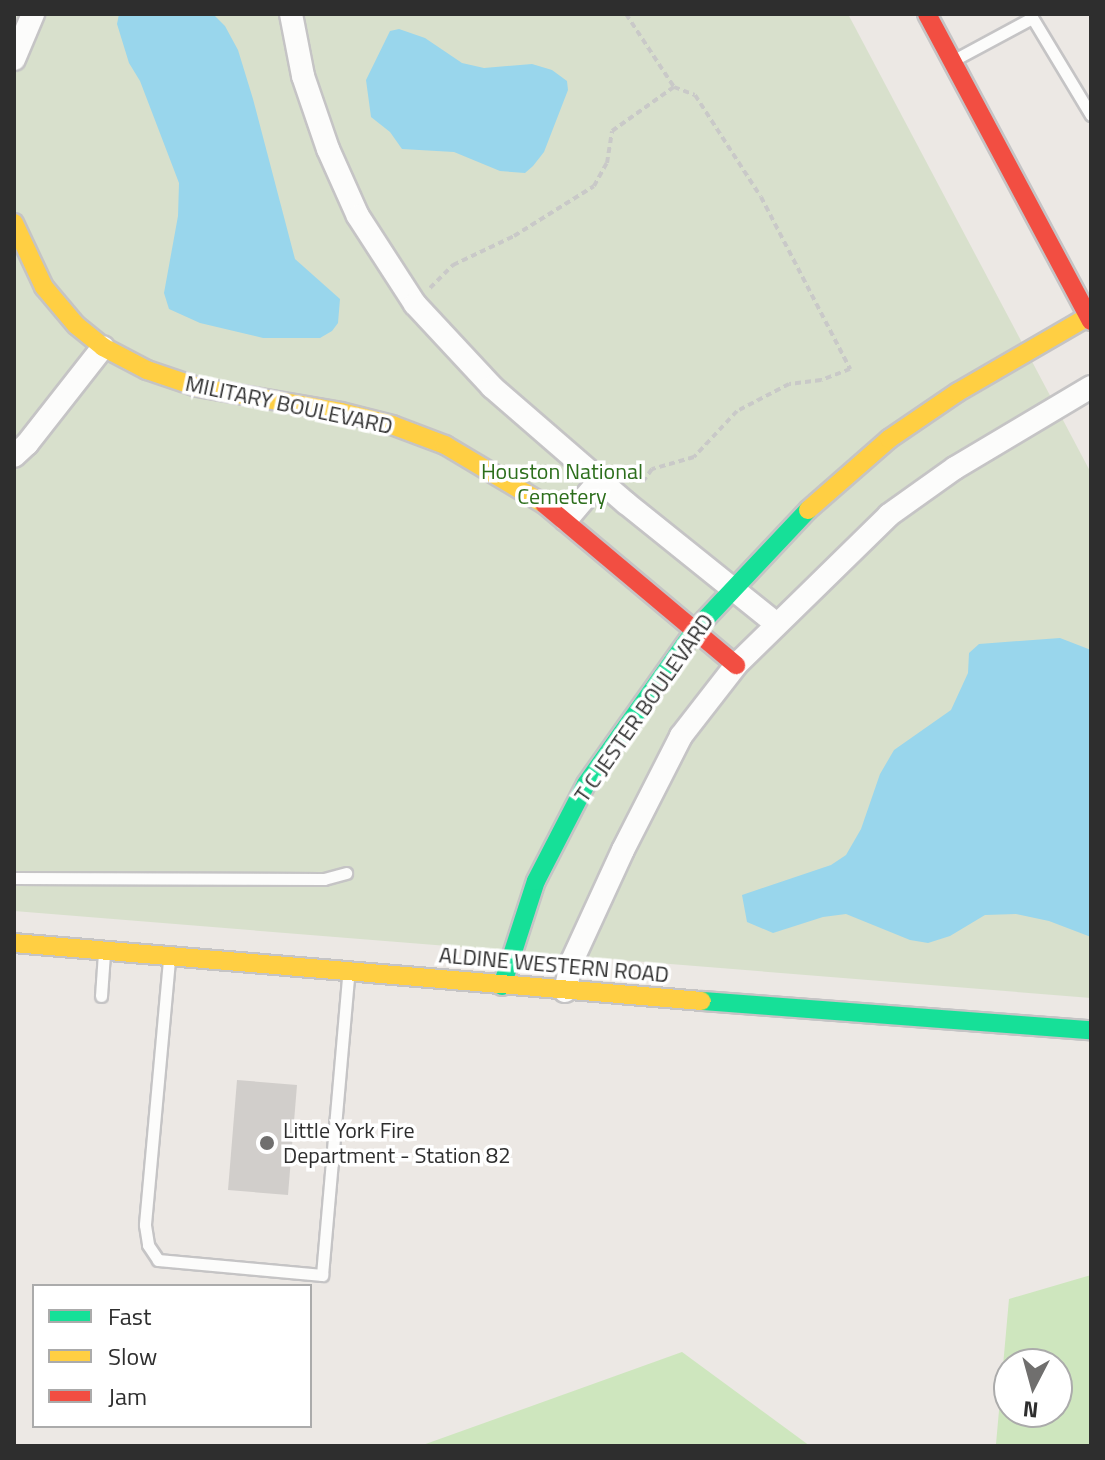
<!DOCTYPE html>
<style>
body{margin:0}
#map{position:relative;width:1105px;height:1460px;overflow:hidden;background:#ece8e4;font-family:"Titillium Web",sans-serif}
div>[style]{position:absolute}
.green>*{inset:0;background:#cee6be}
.cemetery>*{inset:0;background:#d8e0cc}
.water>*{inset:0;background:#99d6ec}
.building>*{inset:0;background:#d1cecb}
.path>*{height:4px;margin-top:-2px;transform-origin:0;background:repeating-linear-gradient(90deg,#c9c9c8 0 6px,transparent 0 10px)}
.roads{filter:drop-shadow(2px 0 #c5c4c5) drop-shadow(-2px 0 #c5c4c5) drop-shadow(0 2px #c5c4c5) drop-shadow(0 -2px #c5c4c5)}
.lane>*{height:11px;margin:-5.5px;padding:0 5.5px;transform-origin:5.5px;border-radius:5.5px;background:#fcfcfb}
.street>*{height:22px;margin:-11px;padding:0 11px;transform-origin:11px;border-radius:11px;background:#fcfcfb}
.fast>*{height:18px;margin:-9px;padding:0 9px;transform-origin:9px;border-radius:9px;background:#16e098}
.slow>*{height:18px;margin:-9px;padding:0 9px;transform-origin:9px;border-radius:9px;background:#ffcf43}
.jam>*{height:18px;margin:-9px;padding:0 9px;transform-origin:9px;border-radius:9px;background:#f24e42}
.dots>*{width:22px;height:22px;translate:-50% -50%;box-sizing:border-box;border:4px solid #fff;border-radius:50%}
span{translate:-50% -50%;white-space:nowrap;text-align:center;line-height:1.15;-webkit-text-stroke:7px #fff;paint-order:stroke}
.street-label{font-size:22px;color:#2e2e2e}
.park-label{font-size:22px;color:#2c6e1b}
.poi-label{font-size:22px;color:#2e2e2e}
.left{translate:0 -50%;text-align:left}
.frame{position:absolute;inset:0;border:16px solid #2e2e2e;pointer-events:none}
.legend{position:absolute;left:32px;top:1284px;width:280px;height:144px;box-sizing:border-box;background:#fff;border:2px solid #ababab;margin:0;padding:10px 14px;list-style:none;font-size:24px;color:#2e2e2e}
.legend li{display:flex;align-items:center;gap:16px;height:40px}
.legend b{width:40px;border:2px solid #ababab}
.north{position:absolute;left:993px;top:1348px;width:80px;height:80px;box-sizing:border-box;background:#fff;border:2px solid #ababab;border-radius:50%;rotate:186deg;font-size:22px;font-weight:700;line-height:32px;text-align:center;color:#2e2e2e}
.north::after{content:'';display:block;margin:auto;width:28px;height:36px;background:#706f6e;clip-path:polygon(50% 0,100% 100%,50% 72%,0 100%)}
</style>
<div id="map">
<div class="green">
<div style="clip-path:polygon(evenodd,1091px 1275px,1091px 1446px,990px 1446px,996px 1444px,1009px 1299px,1091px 1275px,1009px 1364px,1057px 1364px,1057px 1412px,1009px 1412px,1009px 1364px)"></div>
<div style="clip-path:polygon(682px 1352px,810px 1446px,420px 1446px)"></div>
</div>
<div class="cemetery">
<div style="clip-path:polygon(14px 14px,848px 14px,1091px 473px,1091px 998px,14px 911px)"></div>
</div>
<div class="water">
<div style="clip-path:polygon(119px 14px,213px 14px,225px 26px,238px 50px,253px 99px,295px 259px,340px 299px,338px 323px,332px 331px,320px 338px,263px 338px,200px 323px,169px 309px,164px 293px,178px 216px,179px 183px,140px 81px,129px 63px,117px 24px)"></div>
<div style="clip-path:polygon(399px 29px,425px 38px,462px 63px,484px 68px,532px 64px,552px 70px,567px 81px,568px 90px,544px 152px,533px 166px,525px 173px,500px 171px,454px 152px,402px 149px,390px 132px,371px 117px,366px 80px,390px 31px)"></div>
<div style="clip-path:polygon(1060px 638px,1091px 650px,1091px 937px,1049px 921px,1016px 914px,985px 915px,950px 936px,928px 943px,910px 940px,846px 914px,823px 917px,773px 933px,747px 922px,742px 895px,831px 865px,846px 855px,861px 829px,880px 774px,894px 750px,951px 710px,968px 673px,969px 653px,979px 644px)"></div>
</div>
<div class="building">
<div style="clip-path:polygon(237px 1080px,297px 1085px,288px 1195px,228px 1190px)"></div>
</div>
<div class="path">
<div style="left:626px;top:14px;width:87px;rotate:56.7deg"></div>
<div style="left:674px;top:87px;width:22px;rotate:21deg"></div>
<div style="left:695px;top:95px;width:121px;rotate:57.1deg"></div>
<div style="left:761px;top:197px;width:194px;rotate:62.6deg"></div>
<div style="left:850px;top:369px;width:31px;rotate:159deg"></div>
<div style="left:821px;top:380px;width:32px;rotate:173deg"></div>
<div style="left:789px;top:384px;width:59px;rotate:152.6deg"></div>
<div style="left:737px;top:411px;width:63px;rotate:133.1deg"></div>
<div style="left:694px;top:457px;width:44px;rotate:164.1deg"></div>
<div style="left:652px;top:469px;width:19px;rotate:126deg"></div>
<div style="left:430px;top:288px;width:33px;rotate:-45deg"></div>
<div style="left:453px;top:265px;width:68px;rotate:-25.4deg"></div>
<div style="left:514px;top:236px;width:94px;rotate:-32deg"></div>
<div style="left:594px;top:186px;width:26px;rotate:-61deg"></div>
<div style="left:607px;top:163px;width:32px;rotate:-81deg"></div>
<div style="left:612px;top:131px;width:76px;rotate:-35.4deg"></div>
</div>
<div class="roads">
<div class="lane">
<div style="left:1030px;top:14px;width:118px;rotate:58.9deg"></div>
<div style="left:952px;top:61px;width:91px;rotate:-28.3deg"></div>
<div style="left:14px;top:878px;width:310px;rotate:0.2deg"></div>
<div style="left:324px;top:879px;width:23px;rotate:-15deg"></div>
<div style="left:169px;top:960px;width:266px;rotate:95.2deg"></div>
<div style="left:145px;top:1225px;width:20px;rotate:81deg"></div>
<div style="left:148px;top:1245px;width:18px;rotate:56deg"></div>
<div style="left:158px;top:1260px;width:165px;rotate:5.2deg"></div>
<div style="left:322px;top:1275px;width:301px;rotate:-85deg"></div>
<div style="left:101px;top:996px;width:43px;rotate:-86deg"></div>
</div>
<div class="street">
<div style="left:291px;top:14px;width:63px;rotate:79deg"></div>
<div style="left:303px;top:76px;width:77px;rotate:71.1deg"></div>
<div style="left:328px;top:149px;width:73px;rotate:65.9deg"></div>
<div style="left:358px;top:216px;width:105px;rotate:57.1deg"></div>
<div style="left:415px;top:304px;width:113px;rotate:47.1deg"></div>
<div style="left:492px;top:387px;width:177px;rotate:40.9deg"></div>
<div style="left:626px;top:503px;width:191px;rotate:38.8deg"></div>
<div style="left:14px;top:59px;width:49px;rotate:-67.1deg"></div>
<div style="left:14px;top:456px;width:18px;rotate:-43deg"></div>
<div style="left:27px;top:444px;width:123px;rotate:-51.9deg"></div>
<div style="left:566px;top:520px;width:52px;rotate:-49.6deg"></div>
<div style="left:565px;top:991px;width:31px;rotate:-77deg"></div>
<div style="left:572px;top:961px;width:122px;rotate:-65.3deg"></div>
<div style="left:623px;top:850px;width:128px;rotate:-63deg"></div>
<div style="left:681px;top:736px;width:90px;rotate:-52.2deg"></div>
<div style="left:736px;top:665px;width:214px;rotate:-44.4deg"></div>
<div style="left:889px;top:515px;width:81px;rotate:-35.5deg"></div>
<div style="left:955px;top:468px;width:158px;rotate:-30.8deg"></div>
</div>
<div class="fast">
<div style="left:502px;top:986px;width:110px;rotate:-72.1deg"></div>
<div style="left:536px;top:881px;width:109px;rotate:-62.7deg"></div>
<div style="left:586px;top:784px;width:189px;rotate:-54.7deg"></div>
<div style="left:695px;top:630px;width:165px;rotate:-46.7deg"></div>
<div style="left:702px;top:1001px;width:390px;rotate:4.3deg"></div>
</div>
<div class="slow">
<div style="left:14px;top:223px;width:71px;rotate:64.9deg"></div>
<div style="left:44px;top:287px;width:50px;rotate:49.9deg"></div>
<div style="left:76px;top:325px;width:35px;rotate:39deg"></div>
<div style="left:103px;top:347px;width:50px;rotate:27.6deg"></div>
<div style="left:147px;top:370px;width:53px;rotate:18.8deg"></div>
<div style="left:197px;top:387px;width:146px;rotate:9.8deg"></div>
<div style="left:341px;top:412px;width:53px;rotate:14.3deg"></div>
<div style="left:392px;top:425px;width:57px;rotate:20.7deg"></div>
<div style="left:445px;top:445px;width:115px;rotate:30.8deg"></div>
<div style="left:808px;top:510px;width:108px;rotate:-41.2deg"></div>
<div style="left:889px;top:439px;width:83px;rotate:-34.3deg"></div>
<div style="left:958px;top:392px;width:154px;rotate:-30.1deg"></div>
<div style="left:14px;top:943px;width:690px;rotate:4.82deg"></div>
</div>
<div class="jam">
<div style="left:927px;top:14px;width:348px;rotate:61.9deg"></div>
<div style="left:544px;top:504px;width:251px;rotate:40deg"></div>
</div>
</div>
<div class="dots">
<div style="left:267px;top:1143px;background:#706f6e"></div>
</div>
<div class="street-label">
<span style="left:289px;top:405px;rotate:12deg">MILITARY BOULEVARD</span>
<span style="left:644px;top:708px;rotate:-55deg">T C JESTER BOULEVARD</span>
<span style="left:554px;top:965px;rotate:5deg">ALDINE WESTERN ROAD</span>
</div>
<div class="park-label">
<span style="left:562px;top:484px">Houston National<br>Cemetery</span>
</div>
<div class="poi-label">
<span class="left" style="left:283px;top:1143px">Little York Fire<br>Department - Station 82</span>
</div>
<div class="frame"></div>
<ul class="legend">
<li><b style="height:10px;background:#16e098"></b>Fast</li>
<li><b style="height:10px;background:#ffcf43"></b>Slow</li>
<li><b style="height:10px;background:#f24e42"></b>Jam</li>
</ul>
<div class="north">N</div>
</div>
